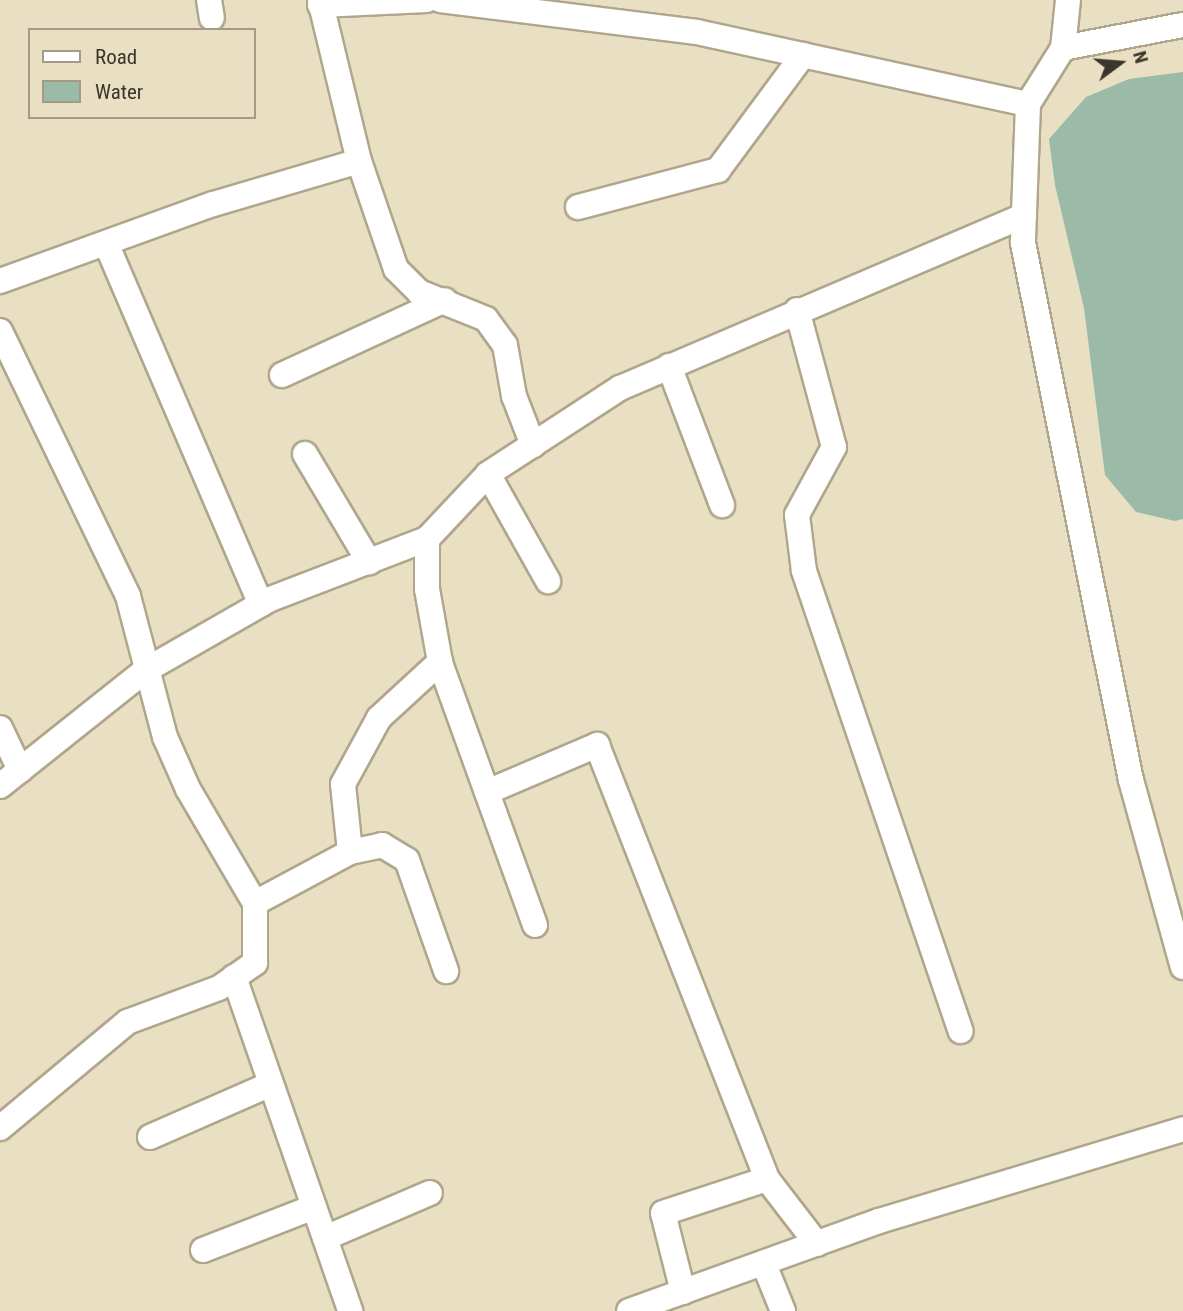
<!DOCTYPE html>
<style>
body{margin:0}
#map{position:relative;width:1183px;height:1311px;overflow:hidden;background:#e9dfc3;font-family:"Roboto Condensed",sans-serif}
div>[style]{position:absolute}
.water>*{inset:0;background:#9bbaa8}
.roads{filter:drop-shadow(2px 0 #b0a68b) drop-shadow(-2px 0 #b0a68b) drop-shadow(0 2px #b0a68b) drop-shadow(0 -2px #b0a68b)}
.minor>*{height:24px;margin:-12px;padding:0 12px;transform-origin:12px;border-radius:12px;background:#fff}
span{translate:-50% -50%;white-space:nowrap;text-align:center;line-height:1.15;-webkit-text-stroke:5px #e9dfc3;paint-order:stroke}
.legend{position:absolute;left:28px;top:28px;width:228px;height:91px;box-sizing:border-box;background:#e9dfc3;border:2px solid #a39b86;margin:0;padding:9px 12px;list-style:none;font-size:21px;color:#3a362b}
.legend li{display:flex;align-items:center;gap:14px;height:35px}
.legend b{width:35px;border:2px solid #a39b86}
.north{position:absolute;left:1085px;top:28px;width:70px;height:70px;-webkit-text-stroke:5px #e9dfc3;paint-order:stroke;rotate:74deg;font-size:19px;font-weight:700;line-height:28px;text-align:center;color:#3a362b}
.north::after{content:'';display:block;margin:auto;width:24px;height:32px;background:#3a362b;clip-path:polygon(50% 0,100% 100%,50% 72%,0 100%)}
</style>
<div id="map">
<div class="water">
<div style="clip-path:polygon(1183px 72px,1183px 519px,1175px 521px,1136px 512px,1105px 475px,1084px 308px,1055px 185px,1049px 139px,1086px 97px,1129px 79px)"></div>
</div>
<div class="roads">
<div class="minor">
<div style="left:209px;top:0;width:18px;rotate:81deg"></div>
<div style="left:320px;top:0;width:166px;rotate:76.4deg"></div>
<div style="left:359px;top:161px;width:114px;rotate:71.1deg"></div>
<div style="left:396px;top:269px;width:33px;rotate:45deg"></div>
<div style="left:419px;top:292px;width:72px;rotate:21.9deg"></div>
<div style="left:486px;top:319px;width:32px;rotate:54deg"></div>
<div style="left:505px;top:345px;width:52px;rotate:80deg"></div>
<div style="left:514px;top:396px;width:53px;rotate:68.8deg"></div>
<div style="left:440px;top:0;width:259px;rotate:7.1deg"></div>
<div style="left:697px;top:32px;width:339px;rotate:12.3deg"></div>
<div style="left:1068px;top:0;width:48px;rotate:95.9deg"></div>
<div style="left:1063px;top:48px;width:66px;rotate:122deg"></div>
<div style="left:1028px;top:104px;width:139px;rotate:92.1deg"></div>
<div style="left:1023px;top:243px;width:548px;rotate:78.63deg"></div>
<div style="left:1131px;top:780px;width:194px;rotate:74.5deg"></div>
<div style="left:320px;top:5px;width:107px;rotate:-2.7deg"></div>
<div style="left:1063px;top:48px;width:122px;rotate:-10.9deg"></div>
<div style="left:578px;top:207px;width:145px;rotate:-14.8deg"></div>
<div style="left:718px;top:170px;width:143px;rotate:-53.5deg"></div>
<div style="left:106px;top:243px;width:393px;rotate:66.8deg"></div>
<div style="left:0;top:281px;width:226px;rotate:-19.9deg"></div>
<div style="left:213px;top:204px;width:152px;rotate:-16.4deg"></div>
<div style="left:797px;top:310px;width:142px;rotate:74.9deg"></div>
<div style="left:834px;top:447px;width:77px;rotate:118.6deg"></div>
<div style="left:797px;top:515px;width:56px;rotate:82.9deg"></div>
<div style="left:804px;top:571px;width:486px;rotate:71.2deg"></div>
<div style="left:0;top:331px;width:294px;rotate:64.2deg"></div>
<div style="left:128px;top:596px;width:146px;rotate:75.3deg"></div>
<div style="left:165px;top:737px;width:57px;rotate:66.1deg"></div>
<div style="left:188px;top:789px;width:132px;rotate:59.6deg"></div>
<div style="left:669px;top:366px;width:149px;rotate:69.1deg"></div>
<div style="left:282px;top:375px;width:179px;rotate:-24.7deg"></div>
<div style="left:305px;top:454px;width:126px;rotate:59.3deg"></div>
<div style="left:488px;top:474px;width:123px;rotate:60.7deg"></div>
<div style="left:0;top:728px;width:47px;rotate:64.5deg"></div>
<div style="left:0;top:786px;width:186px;rotate:-38.5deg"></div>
<div style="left:146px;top:670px;width:141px;rotate:-29.8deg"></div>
<div style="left:268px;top:600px;width:170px;rotate:-21deg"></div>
<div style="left:487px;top:792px;width:120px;rotate:-23.1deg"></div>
<div style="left:597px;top:745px;width:466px;rotate:68.6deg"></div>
<div style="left:767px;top:1179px;width:82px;rotate:52.4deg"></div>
<div style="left:350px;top:852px;width:33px;rotate:-12deg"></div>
<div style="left:382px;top:845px;width:29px;rotate:31deg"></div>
<div style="left:407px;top:860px;width:118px;rotate:70.6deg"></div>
<div style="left:535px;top:925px;width:280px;rotate:-109.9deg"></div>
<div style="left:440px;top:662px;width:74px;rotate:-100.1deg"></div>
<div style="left:427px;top:589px;width:50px;rotate:-90deg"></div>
<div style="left:427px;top:539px;width:89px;rotate:-46.8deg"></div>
<div style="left:488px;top:474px;width:158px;rotate:-33.1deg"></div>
<div style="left:620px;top:388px;width:439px;rotate:-23.1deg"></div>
<div style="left:234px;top:977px;width:354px;rotate:70.8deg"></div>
<div style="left:0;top:1128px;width:165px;rotate:-39.8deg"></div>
<div style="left:127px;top:1022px;width:98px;rotate:-20.3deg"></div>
<div style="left:219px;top:988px;width:44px;rotate:-34.8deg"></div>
<div style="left:255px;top:963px;width:60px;rotate:-90deg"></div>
<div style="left:255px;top:903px;width:108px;rotate:-28.2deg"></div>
<div style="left:350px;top:852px;width:68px;rotate:-95.9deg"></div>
<div style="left:343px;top:784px;width:75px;rotate:-61.4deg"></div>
<div style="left:379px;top:718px;width:83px;rotate:-42.6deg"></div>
<div style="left:150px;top:1137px;width:132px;rotate:-23.7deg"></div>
<div style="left:325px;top:1238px;width:114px;rotate:-23.2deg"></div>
<div style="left:203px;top:1250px;width:119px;rotate:-21.2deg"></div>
<div style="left:764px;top:1264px;width:51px;rotate:68deg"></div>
<div style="left:683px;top:1292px;width:81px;rotate:-104.2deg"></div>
<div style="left:663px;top:1213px;width:109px;rotate:-18.1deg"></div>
<div style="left:629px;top:1311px;width:266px;rotate:-19.8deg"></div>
<div style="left:879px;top:1221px;width:318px;rotate:-16.8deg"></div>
</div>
</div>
<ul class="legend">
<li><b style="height:9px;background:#fff"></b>Road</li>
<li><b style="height:19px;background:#9bbaa8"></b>Water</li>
</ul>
<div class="north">N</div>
</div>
